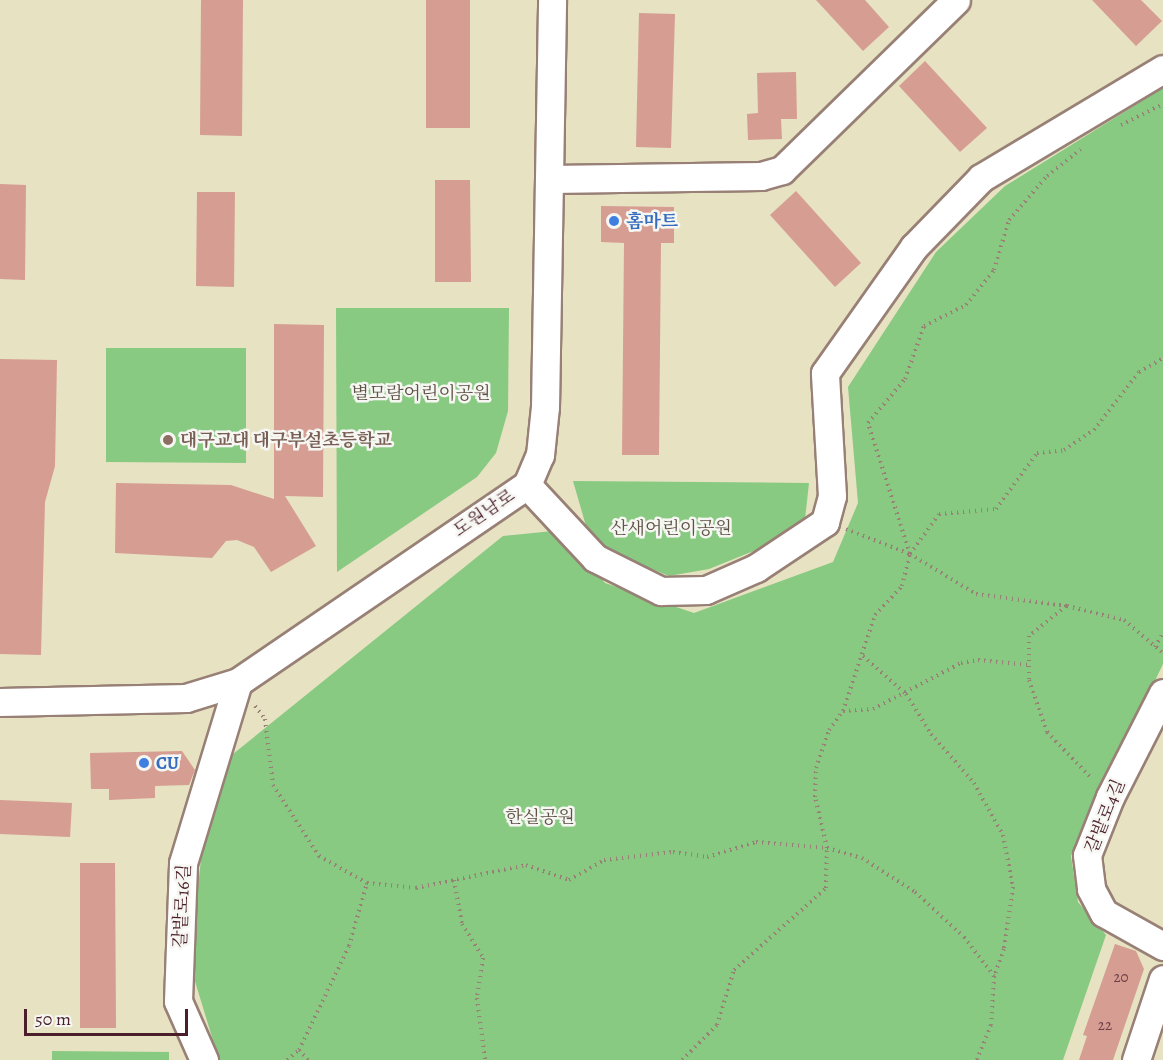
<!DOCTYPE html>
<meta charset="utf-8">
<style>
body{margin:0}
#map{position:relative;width:1163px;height:1060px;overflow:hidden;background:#e7e2c1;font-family:Alegreya,"Noto Serif KR",serif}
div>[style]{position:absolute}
.green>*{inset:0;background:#88ca82}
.building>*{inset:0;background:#d69d93}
.path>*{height:4px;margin-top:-2px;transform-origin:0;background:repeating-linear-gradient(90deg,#988076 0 1.5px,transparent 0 6px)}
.roads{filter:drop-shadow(2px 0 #988076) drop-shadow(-2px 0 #988076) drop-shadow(0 2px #988076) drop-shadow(0 -2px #988076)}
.minor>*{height:27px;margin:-13.5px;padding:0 13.5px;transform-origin:13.5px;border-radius:13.5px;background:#fff}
.dots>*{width:16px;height:16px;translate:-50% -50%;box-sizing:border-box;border:3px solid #f6f6f2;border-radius:50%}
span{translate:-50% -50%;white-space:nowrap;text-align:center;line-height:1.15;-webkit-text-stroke:5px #f6f6f2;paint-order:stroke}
.number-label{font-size:15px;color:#6d3e45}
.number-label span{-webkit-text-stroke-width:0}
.shop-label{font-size:18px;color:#366cbe;font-weight:700}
.left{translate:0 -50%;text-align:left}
.park-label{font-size:18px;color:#5d5245}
.education-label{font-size:18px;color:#785e54;font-weight:700}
.street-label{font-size:18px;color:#4a1f2b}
.scale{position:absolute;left:24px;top:1009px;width:164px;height:27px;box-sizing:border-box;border:3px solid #4a1f2b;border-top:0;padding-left:8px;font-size:18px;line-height:21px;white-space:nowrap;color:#4a1f2b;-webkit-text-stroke:4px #f6f6f2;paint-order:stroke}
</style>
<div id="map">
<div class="green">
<div style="clip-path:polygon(1163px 88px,1163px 664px,1071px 856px,1078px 902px,1106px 935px,1063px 1060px,219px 1060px,190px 965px,202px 849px,233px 754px,503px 536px,563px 530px,605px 583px,694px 613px,833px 562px,858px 503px,848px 387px,936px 252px,1005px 186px)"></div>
<div style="clip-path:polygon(336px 308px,509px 308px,508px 411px,496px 453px,477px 477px,337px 572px)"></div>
<div style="clip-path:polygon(106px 348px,246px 348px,246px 463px,106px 462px)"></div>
<div style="clip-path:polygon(573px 481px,809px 483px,805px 519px,756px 550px,709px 569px,669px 576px,607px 551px,586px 526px)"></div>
<div style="clip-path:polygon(52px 1051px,169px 1052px,169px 1060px,52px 1060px)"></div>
</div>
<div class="building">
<div style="clip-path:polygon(201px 0,243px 0,242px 136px,200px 135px)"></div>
<div style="clip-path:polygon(426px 0,470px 0,470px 128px,426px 128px)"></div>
<div style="clip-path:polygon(816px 0,865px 0,889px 27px,863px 51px)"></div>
<div style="clip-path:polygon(1092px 0,1141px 0,1162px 21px,1136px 46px)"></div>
<div style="clip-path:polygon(639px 13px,675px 14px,671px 148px,636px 147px)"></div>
<div style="clip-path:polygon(925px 61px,987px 128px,960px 152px,899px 86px)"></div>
<div style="clip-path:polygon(796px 72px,797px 119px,781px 119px,782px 139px,748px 140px,747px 114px,758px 113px,757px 73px)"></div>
<div style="clip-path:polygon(435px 180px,470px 180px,471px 282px,435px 282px)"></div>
<div style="clip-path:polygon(0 184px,26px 185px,25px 280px,0 279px)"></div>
<div style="clip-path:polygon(796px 191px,861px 263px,835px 287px,770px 215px)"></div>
<div style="clip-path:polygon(197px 192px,235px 192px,234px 287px,196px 286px)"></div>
<div style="clip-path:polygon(601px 206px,674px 207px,674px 243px,661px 243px,659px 455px,622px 455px,624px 243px,601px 242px)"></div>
<div style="clip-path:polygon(274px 324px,324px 325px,323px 497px,285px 496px,316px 546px,271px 572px,254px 547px,237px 540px,226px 541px,212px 558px,115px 553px,116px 483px,231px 485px,274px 499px)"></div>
<div style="clip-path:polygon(0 359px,57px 360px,55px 466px,45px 502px,41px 655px,0 654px)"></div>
<div style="clip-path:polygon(182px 751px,195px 770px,189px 785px,155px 786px,155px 798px,109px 800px,109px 789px,91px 789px,90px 753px)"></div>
<div style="clip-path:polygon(0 800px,72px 803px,70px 837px,0 834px)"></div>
<div style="clip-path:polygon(80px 863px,115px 863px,116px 1028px,80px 1028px)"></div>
<div style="clip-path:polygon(1115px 944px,1136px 951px,1144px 969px,1113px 1060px,1079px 1060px,1087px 1036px,1083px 1035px)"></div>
</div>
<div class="path">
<div style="left:1121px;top:125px;width:47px;rotate:-26.6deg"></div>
<div style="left:846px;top:529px;width:69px;rotate:21.3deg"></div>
<div style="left:910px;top:554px;width:77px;rotate:31.2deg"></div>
<div style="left:976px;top:594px;width:92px;rotate:7.5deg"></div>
<div style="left:1067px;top:606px;width:59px;rotate:13.8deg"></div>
<div style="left:1124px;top:620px;width:51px;rotate:40.2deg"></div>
<div style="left:910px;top:554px;width:138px;rotate:-107.8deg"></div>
<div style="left:868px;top:423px;width:57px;rotate:-49.9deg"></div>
<div style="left:905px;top:379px;width:56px;rotate:-70.3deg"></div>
<div style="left:924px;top:326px;width:47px;rotate:-26.6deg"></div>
<div style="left:966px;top:305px;width:45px;rotate:-51.3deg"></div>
<div style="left:994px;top:270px;width:52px;rotate:-73.3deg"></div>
<div style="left:1009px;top:220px;width:58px;rotate:-49.2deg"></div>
<div style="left:1047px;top:176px;width:43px;rotate:-38.5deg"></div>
<div style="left:1066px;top:606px;width:48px;rotate:141deg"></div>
<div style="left:1029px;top:636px;width:44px;rotate:90deg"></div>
<div style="left:1029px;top:680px;width:55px;rotate:70.9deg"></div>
<div style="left:1047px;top:732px;width:65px;rotate:46.2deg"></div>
<div style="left:1155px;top:647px;width:16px;rotate:-60deg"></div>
<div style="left:863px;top:656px;width:57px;rotate:41.5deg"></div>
<div style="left:906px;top:694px;width:47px;rotate:58deg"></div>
<div style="left:931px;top:734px;width:65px;rotate:48.7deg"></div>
<div style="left:974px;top:783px;width:60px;rotate:60.9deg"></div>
<div style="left:1003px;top:835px;width:53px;rotate:79.1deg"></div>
<div style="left:1013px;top:887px;width:63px;rotate:98.3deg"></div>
<div style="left:1004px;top:949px;width:29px;rotate:110deg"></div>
<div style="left:994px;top:976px;width:49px;rotate:93.5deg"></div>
<div style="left:991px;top:1025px;width:38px;rotate:112deg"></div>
<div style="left:255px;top:706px;width:16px;rotate:52deg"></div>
<div style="left:265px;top:719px;width:66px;rotate:83.1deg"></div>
<div style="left:273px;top:785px;width:85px;rotate:57.1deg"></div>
<div style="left:319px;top:856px;width:55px;rotate:29.4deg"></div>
<div style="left:367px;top:883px;width:49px;rotate:5.8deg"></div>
<div style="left:416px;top:888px;width:112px;rotate:-11.8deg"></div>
<div style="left:526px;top:865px;width:46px;rotate:19.2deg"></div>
<div style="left:569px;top:880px;width:40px;rotate:-29.7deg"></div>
<div style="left:604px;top:860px;width:69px;rotate:-6.6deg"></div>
<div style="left:673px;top:852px;width:34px;rotate:8deg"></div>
<div style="left:707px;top:857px;width:51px;rotate:-17deg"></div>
<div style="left:756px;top:842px;width:71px;rotate:4.8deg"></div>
<div style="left:827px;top:848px;width:36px;rotate:16deg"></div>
<div style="left:862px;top:858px;width:63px;rotate:32.7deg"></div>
<div style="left:915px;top:892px;width:67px;rotate:42.6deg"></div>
<div style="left:964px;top:937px;width:49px;rotate:52.4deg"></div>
<div style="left:843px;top:711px;width:101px;rotate:-71.6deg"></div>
<div style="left:875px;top:615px;width:40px;rotate:-47deg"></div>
<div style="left:902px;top:586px;width:33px;rotate:-76deg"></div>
<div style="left:910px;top:554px;width:49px;rotate:-54.1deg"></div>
<div style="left:939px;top:514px;width:57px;rotate:-5deg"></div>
<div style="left:996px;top:509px;width:69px;rotate:-53.8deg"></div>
<div style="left:1037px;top:453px;width:27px;rotate:-6deg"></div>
<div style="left:1064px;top:450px;width:36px;rotate:-34deg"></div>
<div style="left:1094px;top:430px;width:73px;rotate:-52.2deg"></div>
<div style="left:1139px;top:372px;width:28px;rotate:-30deg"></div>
<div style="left:454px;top:880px;width:45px;rotate:79.7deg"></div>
<div style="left:462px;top:924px;width:40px;rotate:58deg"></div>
<div style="left:483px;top:958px;width:40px;rotate:98.5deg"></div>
<div style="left:477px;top:998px;width:63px;rotate:82.6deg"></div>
<div style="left:287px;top:1060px;width:16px;rotate:-40deg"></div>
<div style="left:308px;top:1060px;width:13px;rotate:-132deg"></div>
<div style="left:299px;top:1050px;width:115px;rotate:-64.3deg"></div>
<div style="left:349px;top:946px;width:66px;rotate:-74.1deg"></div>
<div style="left:682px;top:1060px;width:49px;rotate:-45deg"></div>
<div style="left:717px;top:1025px;width:58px;rotate:-72.8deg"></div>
<div style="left:734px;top:970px;width:123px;rotate:-41.7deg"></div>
<div style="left:826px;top:888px;width:40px;rotate:-88.6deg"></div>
<div style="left:827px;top:848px;width:52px;rotate:-103.2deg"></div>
<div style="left:815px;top:797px;width:29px;rotate:-88deg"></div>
<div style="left:816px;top:768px;width:40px;rotate:-71.1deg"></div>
<div style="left:829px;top:730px;width:24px;rotate:-54deg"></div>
<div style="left:843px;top:711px;width:30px;rotate:-4deg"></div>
<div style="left:873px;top:709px;width:99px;rotate:-27.6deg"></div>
<div style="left:961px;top:663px;width:17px;rotate:-10deg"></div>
<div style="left:978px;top:660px;width:51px;rotate:5.6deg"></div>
</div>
<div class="roads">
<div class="minor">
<div style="left:550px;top:179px;width:211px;rotate:-0.8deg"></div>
<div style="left:761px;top:176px;width:22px;rotate:-16deg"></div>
<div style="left:782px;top:170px;width:243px;rotate:-44.3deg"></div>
<div style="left:527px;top:485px;width:100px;rotate:47deg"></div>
<div style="left:595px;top:558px;width:74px;rotate:26.6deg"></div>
<div style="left:661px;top:591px;width:45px;rotate:-1.3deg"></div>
<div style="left:706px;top:590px;width:55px;rotate:-23.7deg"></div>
<div style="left:756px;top:568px;width:83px;rotate:-33.7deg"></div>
<div style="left:825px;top:522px;width:27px;rotate:-75deg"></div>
<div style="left:832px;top:496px;width:123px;rotate:-93.3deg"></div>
<div style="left:825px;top:373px;width:154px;rotate:-54.8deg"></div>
<div style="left:914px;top:247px;width:96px;rotate:-45.8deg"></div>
<div style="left:981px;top:178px;width:212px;rotate:-30.9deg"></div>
<div style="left:1163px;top:693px;width:117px;rotate:117deg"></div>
<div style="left:1110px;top:797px;width:62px;rotate:111.6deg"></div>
<div style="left:1087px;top:855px;width:34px;rotate:83deg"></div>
<div style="left:1091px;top:889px;width:27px;rotate:62deg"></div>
<div style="left:1104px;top:913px;width:68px;rotate:29.2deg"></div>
<div style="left:0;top:702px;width:186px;rotate:-1.2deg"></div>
<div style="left:186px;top:698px;width:54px;rotate:-17.1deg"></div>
<div style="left:238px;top:682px;width:350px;rotate:-34.3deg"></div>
<div style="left:527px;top:485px;width:33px;rotate:-67deg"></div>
<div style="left:540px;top:455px;width:48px;rotate:-84.1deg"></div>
<div style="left:545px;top:407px;width:407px;rotate:-89deg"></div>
<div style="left:204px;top:1060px;width:64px;rotate:-113.8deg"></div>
<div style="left:178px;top:1001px;width:138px;rotate:-87.9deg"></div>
<div style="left:183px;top:863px;width:189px;rotate:-73.1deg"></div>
<div style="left:1136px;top:1060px;width:85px;rotate:-71.6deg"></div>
</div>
</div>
<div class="dots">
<div style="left:614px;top:221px;background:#3f7fe0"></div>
<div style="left:168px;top:440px;background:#8d6e63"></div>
<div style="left:144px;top:763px;background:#3f7fe0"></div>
</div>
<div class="number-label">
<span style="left:1121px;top:978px">20</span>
<span style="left:1105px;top:1026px">22</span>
</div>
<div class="shop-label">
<span class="left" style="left:626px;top:221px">홈마트</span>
<span class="left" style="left:156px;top:763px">CU</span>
</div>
<div class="park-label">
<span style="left:421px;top:393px">별모람어린이공원</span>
<span style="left:671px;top:528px">산새어린이공원</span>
<span style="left:540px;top:817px">한실공원</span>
</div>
<div class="education-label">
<span class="left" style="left:180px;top:440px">대구교대 대구부설초등학교</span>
</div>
<div class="street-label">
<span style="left:484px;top:513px;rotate:-34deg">도원남로</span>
<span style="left:1105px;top:816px;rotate:-68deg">갈밭로4길</span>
<span style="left:182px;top:906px;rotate:-87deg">갈밭로16길</span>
</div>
<div class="scale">50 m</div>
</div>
